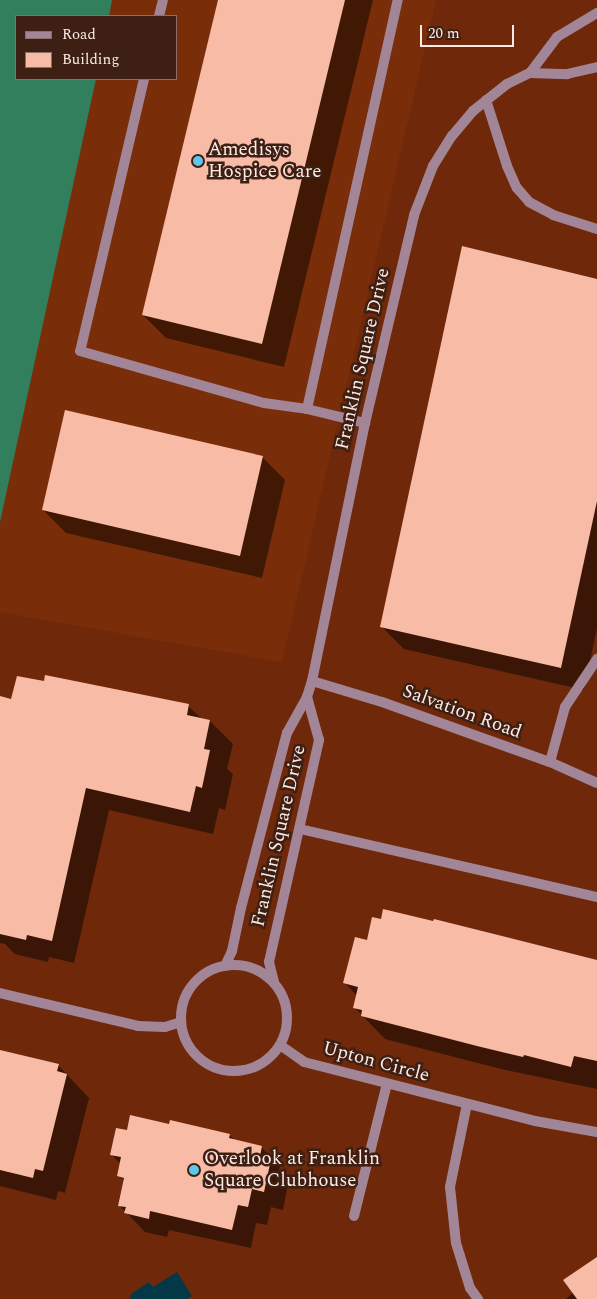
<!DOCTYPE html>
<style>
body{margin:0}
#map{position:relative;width:597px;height:1299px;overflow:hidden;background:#6f290a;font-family:Spectral,serif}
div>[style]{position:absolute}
.built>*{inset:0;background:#7a2d09}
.forest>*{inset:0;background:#327f5d}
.water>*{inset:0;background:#033846}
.shadow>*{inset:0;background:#0007}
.building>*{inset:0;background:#f7bba6}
.lane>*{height:10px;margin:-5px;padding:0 5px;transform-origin:5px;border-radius:5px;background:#a28697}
.street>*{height:10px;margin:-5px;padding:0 5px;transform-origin:5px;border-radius:5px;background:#a28697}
.street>.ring{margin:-5px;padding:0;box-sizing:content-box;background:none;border:10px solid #a28697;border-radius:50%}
.dots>*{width:14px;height:14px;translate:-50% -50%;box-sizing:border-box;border:2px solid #3e1f13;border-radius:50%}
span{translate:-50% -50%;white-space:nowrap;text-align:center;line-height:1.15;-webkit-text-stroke:5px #3e1f13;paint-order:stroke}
.poi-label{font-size:19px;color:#fcebe4}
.left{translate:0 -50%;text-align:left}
.street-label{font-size:19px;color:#fcebe4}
.legend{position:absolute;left:15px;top:15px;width:162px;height:65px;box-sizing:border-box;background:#3e1f13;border:1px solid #8a7167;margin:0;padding:6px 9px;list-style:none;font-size:15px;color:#fcebe4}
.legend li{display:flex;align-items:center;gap:10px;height:25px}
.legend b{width:25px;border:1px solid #8a7167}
.scale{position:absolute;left:420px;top:25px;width:94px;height:22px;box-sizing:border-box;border:2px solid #fcebe4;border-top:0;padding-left:6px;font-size:15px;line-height:18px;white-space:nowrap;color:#fcebe4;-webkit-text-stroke:4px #3e1f13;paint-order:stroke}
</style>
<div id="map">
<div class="built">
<div style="clip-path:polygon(108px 0,436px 0,282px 662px,0 612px,0 519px,92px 79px,176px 79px,176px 16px,105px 16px)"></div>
</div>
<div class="forest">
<div style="clip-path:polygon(0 0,112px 0,109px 16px,16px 16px,16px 79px,96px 79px,0 522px)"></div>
</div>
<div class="water">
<div style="clip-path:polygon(177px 1272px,192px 1296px,187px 1299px,130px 1299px,131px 1294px,149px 1282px,153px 1287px)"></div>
</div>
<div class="shadow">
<div style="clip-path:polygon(219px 0,373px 0,284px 367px,166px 338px,143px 315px)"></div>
<div style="clip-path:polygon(597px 280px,597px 628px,584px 690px,404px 649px,381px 626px)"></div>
<div style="clip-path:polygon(262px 457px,285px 480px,262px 578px,66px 533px,43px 510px)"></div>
<div style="clip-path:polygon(12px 700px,188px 706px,202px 719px,210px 721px,233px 744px,227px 769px,233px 774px,225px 810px,219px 808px,213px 834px,109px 810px,74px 963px,49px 957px,48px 962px,15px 954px,5px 944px,0 943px,0 712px)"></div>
<div style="clip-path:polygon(368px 941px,597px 961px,597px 1089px,501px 1069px,385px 1039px,354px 1007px,357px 996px,345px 983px)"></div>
<div style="clip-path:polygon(0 1051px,58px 1065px,89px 1098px,65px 1193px,58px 1191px,56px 1200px,0 1186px)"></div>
<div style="clip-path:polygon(170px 1125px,229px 1135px,235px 1140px,261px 1147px,280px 1166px,278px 1173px,288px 1184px,283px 1210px,271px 1207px,267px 1225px,256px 1223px,251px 1248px,169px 1230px,167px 1237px,145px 1232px,119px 1205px,125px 1181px,118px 1175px,121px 1164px,111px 1154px,128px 1132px)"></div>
<div style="clip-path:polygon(597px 1258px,597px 1299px,566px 1299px,574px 1292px)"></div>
</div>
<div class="building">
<div style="clip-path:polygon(218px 0,345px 0,262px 344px,142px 315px)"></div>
<div style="clip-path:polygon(462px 246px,597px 279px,597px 501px,561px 668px,380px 627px)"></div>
<div style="clip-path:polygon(65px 410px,263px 456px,240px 556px,42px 510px)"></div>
<div style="clip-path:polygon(45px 675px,189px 704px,187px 715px,210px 720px,204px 749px,210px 750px,202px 788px,196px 786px,190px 812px,86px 788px,52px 941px,27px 935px,26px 940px,0 934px,0 696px,11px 699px,17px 676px,44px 681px)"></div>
<div style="clip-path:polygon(383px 909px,433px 921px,434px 919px,597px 960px,597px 1061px,574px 1056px,571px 1067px,524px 1055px,523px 1057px,477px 1046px,361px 1016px,362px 1010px,353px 1008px,358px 987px,343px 983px,355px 937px,367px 940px,372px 917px,381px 919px)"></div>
<div style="clip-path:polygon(0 1050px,59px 1064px,57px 1071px,67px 1074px,43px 1171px,35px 1169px,33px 1178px,0 1170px)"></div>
<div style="clip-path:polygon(130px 1115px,169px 1124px,170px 1120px,230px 1134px,229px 1138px,262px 1146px,259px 1161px,270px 1164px,264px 1192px,252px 1189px,248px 1207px,238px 1205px,232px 1230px,150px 1211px,149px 1219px,124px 1213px,126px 1207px,118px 1206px,124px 1178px,117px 1176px,121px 1157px,110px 1155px,116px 1128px,127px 1130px)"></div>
<div style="clip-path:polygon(597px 1257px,597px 1299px,577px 1299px,563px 1280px)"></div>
</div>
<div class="lane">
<div style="left:159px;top:16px;width:16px;rotate:-76deg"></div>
<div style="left:144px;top:79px;width:279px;rotate:103.2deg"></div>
<div style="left:80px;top:351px;width:191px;rotate:15.8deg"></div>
<div style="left:264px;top:403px;width:43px;rotate:7.9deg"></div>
<div style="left:307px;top:409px;width:419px;rotate:-77.5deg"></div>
<div style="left:486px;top:100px;width:69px;rotate:72.3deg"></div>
<div style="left:507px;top:166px;width:24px;rotate:66deg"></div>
<div style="left:517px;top:188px;width:18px;rotate:49deg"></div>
<div style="left:529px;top:202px;width:27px;rotate:28deg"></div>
<div style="left:553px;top:215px;width:46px;rotate:17.7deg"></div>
<div style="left:307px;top:409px;width:60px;rotate:13.6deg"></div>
<div style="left:550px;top:762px;width:57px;rotate:-74.7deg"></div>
<div style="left:565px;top:707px;width:58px;rotate:-56.3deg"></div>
<div style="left:300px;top:829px;width:305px;rotate:12.9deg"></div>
<div style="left:354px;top:1216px;width:136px;rotate:-76deg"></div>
</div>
<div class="street">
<div style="left:530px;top:73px;width:37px;rotate:2deg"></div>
<div style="left:567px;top:74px;width:31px;rotate:-13deg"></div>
<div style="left:312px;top:681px;width:73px;rotate:16.7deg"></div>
<div style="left:382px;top:702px;width:178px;rotate:19.7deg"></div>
<div style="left:550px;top:762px;width:51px;rotate:24.1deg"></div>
<div class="ring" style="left:181px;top:965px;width:96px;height:96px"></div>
<div style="left:225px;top:966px;width:17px;rotate:-65deg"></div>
<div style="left:232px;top:951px;width:44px;rotate:-78.2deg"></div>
<div style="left:241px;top:908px;width:181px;rotate:-75.3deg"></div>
<div style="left:287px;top:733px;width:41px;rotate:-60.9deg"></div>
<div style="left:307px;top:697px;width:17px;rotate:-73deg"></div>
<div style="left:312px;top:681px;width:263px;rotate:-78.4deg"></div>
<div style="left:365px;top:423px;width:214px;rotate:-76.7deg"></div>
<div style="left:414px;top:215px;width:53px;rotate:-68.8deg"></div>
<div style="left:433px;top:166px;width:36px;rotate:-58deg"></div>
<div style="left:452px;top:136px;width:33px;rotate:-50deg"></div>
<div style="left:473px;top:111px;width:43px;rotate:-38.5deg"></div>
<div style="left:507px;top:84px;width:25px;rotate:-26deg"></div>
<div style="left:530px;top:73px;width:45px;rotate:-53.1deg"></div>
<div style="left:557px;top:37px;width:47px;rotate:-31deg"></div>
<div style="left:274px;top:982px;width:21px;rotate:-104deg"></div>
<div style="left:269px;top:962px;width:228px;rotate:-77.3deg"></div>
<div style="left:319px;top:740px;width:45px;rotate:-105.6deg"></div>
<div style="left:0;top:993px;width:142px;rotate:13.4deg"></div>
<div style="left:138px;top:1026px;width:27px;rotate:2deg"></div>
<div style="left:165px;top:1027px;width:17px;rotate:-17deg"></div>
<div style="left:280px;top:1045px;width:29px;rotate:35deg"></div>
<div style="left:304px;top:1062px;width:238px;rotate:14.3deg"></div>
<div style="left:535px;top:1121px;width:63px;rotate:10.1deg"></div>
<div style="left:467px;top:1104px;width:85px;rotate:101.6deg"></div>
<div style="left:450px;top:1187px;width:56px;rotate:83.9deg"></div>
<div style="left:456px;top:1243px;width:47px;rotate:72.7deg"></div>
<div style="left:470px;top:1288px;width:14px;rotate:54deg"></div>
</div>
<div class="dots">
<div style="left:198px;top:161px;background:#5dc7e8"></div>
<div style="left:194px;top:1170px;background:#5dc7e8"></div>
</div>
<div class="poi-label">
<span class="left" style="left:208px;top:161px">Amedisys<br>Hospice Care</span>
<span class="left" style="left:204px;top:1170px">Overlook at Franklin<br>Square Clubhouse</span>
</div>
<div class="street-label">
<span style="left:363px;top:359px;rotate:-77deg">Franklin Square Drive</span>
<span style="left:462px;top:712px;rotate:20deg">Salvation Road</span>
<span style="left:279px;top:836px;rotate:-77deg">Franklin Square Drive</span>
<span style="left:376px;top:1062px;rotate:15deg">Upton Circle</span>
</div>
<ul class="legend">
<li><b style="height:6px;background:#a28697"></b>Road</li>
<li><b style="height:14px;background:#f7bba6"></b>Building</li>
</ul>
<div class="scale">20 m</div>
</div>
